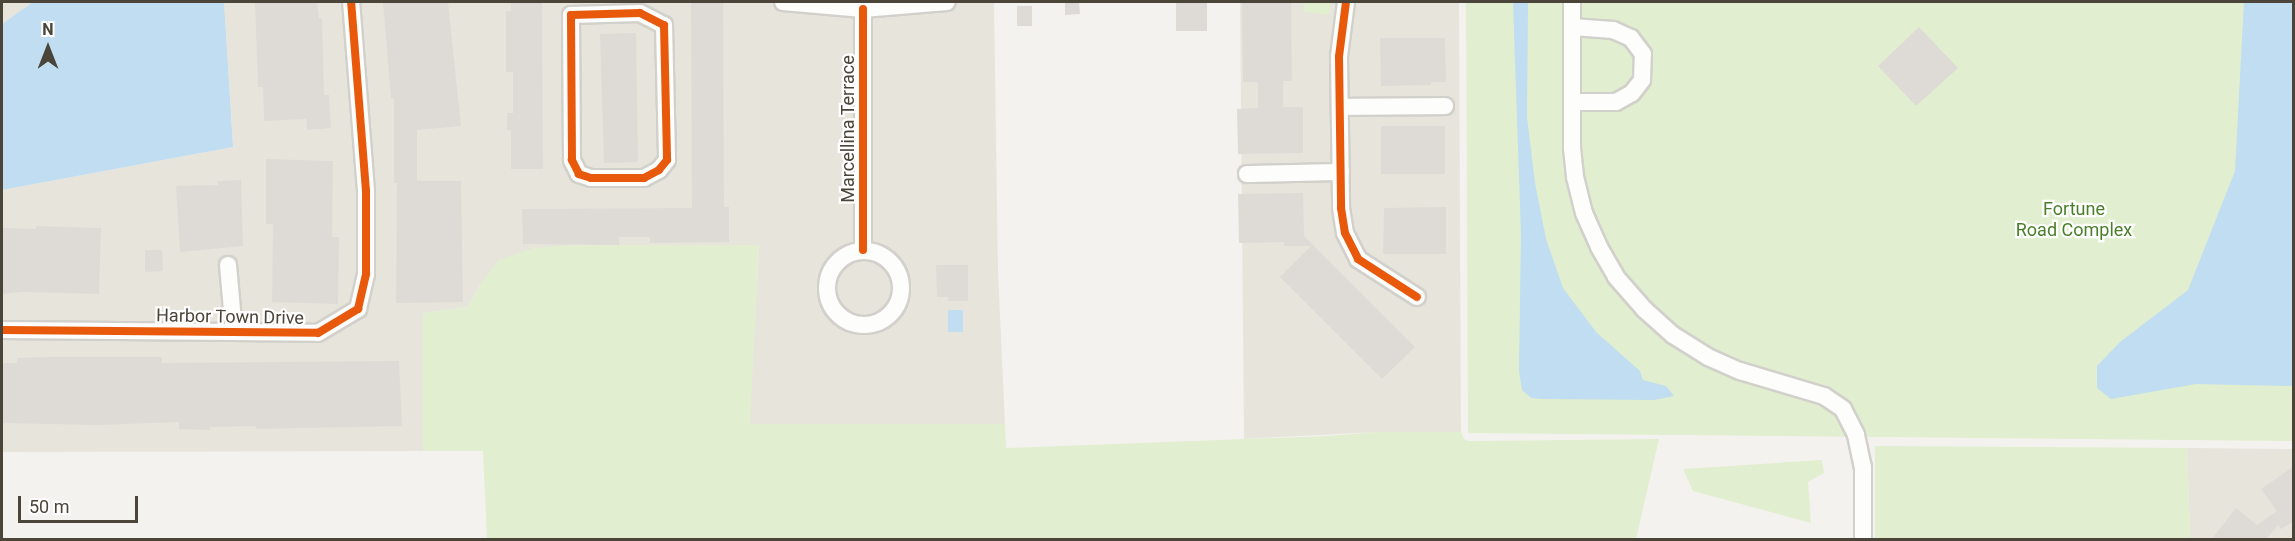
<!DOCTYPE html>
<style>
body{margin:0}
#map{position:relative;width:2295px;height:541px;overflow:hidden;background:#f4f2ee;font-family:Roboto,sans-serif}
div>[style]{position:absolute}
.residential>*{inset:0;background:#e7e4dc}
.green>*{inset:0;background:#e1eecf}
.water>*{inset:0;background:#c0ddf1}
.building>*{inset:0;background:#dedbd6}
.roads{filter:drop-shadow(2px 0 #d2d0cb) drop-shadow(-2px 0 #d2d0cb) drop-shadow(0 2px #d2d0cb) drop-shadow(0 -2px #d2d0cb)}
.minor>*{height:16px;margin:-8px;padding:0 8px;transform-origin:8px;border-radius:8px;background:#fdfdfc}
.minor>.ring{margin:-8px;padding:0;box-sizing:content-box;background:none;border:16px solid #fdfdfc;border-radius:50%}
.cycleway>*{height:8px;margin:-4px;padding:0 4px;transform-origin:4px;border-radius:4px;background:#e8590c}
span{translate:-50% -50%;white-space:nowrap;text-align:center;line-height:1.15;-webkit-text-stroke:4.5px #fff;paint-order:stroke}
.street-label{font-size:18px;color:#4b4439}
.park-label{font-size:18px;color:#4a7f2a}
.frame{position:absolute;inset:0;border:3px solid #4b4439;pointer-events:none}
.north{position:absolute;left:18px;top:18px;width:60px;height:60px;-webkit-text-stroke:4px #fff;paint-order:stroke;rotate:0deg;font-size:16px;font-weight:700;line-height:24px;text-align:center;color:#4b4439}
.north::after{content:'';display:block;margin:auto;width:21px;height:27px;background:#4b4439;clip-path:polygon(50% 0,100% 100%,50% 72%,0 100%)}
.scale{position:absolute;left:18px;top:496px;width:120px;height:27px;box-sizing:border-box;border:3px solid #4b4439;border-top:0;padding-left:8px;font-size:18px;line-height:21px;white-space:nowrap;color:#4b4439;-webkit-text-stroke:4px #fff;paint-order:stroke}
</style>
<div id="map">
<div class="residential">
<div style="clip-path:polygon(2px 2px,33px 2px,2px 24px)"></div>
<div style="clip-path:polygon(224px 2px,994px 2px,998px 271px,1005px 424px,749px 425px,759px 245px,572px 246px,480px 284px,468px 307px,423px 313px,423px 451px,2px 452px,2px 190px,233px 147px)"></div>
<div style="clip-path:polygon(1240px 2px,1459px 2px,1461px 432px,1376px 432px,1244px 439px)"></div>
<div style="clip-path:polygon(2187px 448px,2293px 449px,2293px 539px,2190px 539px)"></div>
</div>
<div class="green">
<div style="clip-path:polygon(1304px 2px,1331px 2px,1329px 15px,1303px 12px)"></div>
<div style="clip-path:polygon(1466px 2px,2293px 2px,2293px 441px,1468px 433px)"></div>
<div style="clip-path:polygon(572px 245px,759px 245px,750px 424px,1005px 424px,1006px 448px,1327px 436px,1376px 432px,1461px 432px,1464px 439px,1468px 441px,1659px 439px,1636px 539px,487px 539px,483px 451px,423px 451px,423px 313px,468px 307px,480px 284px,499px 260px,534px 248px)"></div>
<div style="clip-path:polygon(1875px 446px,2187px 448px,2190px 539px,1875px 539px)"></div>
<div style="clip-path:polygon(1822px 460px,1824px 473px,1808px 482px,1811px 523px,1693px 491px,1683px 469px)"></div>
</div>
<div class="water">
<div style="clip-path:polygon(33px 2px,224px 2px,233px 147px,2px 190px,2px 24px)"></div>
<div style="clip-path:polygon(1513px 2px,1528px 2px,1527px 117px,1535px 183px,1546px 239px,1563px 288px,1596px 332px,1640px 371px,1643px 380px,1666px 386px,1674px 396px,1654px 400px,1542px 399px,1531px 398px,1522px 390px,1519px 371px,1521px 234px)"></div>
<div style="clip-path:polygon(2244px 2px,2293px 2px,2293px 386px,2196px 384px,2111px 399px,2097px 388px,2097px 366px,2120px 342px,2188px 290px,2235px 171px)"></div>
<div style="clip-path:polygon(948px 310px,963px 310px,963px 332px,948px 332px)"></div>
</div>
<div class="building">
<div style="clip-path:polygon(255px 2px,317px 2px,319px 18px,322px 18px,324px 95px,329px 95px,331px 128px,307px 130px,306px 119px,264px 121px,263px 87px,258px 87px)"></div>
<div style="clip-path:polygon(383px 2px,448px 2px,461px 126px,417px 130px,417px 181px,461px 181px,463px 302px,396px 303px,397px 183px,394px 183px,394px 98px,391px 98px)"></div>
<div style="clip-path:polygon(511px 2px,542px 2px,543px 169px,511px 169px,511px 130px,507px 130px,507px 113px,513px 113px,513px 72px,506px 72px,506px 11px,511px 11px)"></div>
<div style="clip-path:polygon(691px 2px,723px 2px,724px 207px,729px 207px,729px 242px,650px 243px,650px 237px,619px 237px,619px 245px,523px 244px,522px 209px,692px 208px)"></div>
<div style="clip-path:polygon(1065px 2px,1079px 2px,1080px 14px,1065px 15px)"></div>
<div style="clip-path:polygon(1176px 2px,1207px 2px,1207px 31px,1176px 31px)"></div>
<div style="clip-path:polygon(1242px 2px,1291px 2px,1292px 81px,1283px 81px,1283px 107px,1303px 107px,1303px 153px,1238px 154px,1237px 109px,1258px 108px,1258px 82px,1243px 82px)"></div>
<div style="clip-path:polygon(1017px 6px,1032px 6px,1032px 26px,1017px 26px)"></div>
<div style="clip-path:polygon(1919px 27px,1958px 68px,1916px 106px,1878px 66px)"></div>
<div style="clip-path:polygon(636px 33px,638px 162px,604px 163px,600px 34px)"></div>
<div style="clip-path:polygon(1380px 38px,1445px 38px,1446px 82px,1431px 82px,1431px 85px,1381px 86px)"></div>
<div style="clip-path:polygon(1381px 126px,1445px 126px,1445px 174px,1381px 174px)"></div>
<div style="clip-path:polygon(266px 159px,333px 161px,332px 237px,339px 237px,338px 304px,272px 302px,273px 224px,266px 224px)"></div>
<div style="clip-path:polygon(241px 180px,243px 246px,180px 252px,176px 186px,218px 185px,218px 181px)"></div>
<div style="clip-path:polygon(1303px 193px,1304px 236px,1415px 347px,1382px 379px,1280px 277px,1311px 246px,1284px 246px,1284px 242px,1239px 243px,1238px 194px)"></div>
<div style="clip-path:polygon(1446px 207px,1446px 254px,1383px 254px,1384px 208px)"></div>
<div style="clip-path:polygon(36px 226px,101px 228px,99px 294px,22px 292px,2px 294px,2px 228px,36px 229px)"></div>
<div style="clip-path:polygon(145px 250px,162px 250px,163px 271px,145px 272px)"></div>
<div style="clip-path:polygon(936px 265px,968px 265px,968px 301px,948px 301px,948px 297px,937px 297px)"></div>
<div style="clip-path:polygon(50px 357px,162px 357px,162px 363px,399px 361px,402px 426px,256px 429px,256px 426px,210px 427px,210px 430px,179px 429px,179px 422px,98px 425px,2px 423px,2px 363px,17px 363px,17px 358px)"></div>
<div style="clip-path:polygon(2294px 466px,2294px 521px,2281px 529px,2278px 525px,2266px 540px,2211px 540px,2236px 508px,2257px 525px,2277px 511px,2261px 489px)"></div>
</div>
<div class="roads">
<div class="minor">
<div style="left:783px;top:2px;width:80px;rotate:5deg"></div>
<div style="left:863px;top:9px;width:84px;rotate:-4.8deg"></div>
<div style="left:1346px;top:2px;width:55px;rotate:97.3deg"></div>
<div style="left:1339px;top:57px;width:151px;rotate:89.2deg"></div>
<div style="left:1341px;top:208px;width:25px;rotate:81deg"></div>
<div style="left:1345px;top:233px;width:29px;rotate:63deg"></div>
<div style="left:1358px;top:259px;width:70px;rotate:32.8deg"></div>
<div style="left:1572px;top:2px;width:146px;rotate:90deg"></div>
<div style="left:1572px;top:148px;width:29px;rotate:84deg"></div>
<div style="left:1575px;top:177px;width:37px;rotate:76deg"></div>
<div style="left:1584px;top:213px;width:37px;rotate:66deg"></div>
<div style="left:1599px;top:247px;width:34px;rotate:60deg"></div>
<div style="left:1616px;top:277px;width:43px;rotate:48.8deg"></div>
<div style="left:1644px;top:309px;width:39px;rotate:42deg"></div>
<div style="left:1673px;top:335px;width:41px;rotate:32.2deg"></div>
<div style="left:1708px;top:357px;width:35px;rotate:24deg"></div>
<div style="left:1740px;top:371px;width:88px;rotate:16.6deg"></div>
<div style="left:1824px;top:396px;width:23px;rotate:34deg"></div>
<div style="left:1843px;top:409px;width:29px;rotate:63deg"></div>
<div style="left:1856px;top:435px;width:33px;rotate:78deg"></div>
<div style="left:1863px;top:467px;width:73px;rotate:90deg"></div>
<div style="left:640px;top:13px;width:27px;rotate:27deg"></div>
<div style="left:664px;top:25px;width:135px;rotate:88.7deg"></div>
<div style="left:667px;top:160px;width:13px;rotate:129deg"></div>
<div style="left:659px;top:170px;width:17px;rotate:152deg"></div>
<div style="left:644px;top:178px;width:53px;rotate:180deg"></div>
<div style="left:591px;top:178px;width:13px;rotate:-162deg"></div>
<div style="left:579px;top:174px;width:16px;rotate:-117deg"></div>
<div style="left:572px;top:160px;width:145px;rotate:-90.4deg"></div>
<div style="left:571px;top:15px;width:69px;rotate:-1.7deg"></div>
<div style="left:1572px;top:102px;width:44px"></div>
<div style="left:1616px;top:102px;width:18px;rotate:-29deg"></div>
<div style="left:1632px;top:93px;width:16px;rotate:-52deg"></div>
<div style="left:1642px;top:80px;width:26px;rotate:-88deg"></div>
<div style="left:1643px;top:54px;width:20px;rotate:-127deg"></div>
<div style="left:1631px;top:38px;width:20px;rotate:-156deg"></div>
<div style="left:1613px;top:30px;width:41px;rotate:-175.8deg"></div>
<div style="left:1340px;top:107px;width:105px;rotate:-0.5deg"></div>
<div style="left:1247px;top:174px;width:94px;rotate:-1.2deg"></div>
<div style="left:863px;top:250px;width:241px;rotate:-90deg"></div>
<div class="ring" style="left:827px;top:251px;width:58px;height:58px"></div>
<div style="left:228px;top:265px;width:67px;rotate:84.9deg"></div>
<div style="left:2px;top:330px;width:316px;rotate:0.5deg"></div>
<div style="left:318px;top:333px;width:47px;rotate:-31deg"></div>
<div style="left:358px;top:309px;width:36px;rotate:-77deg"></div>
<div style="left:366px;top:274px;width:83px;rotate:-90deg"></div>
<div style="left:366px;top:191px;width:190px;rotate:-94.5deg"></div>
</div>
</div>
<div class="cycleway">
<div style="left:1346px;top:2px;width:55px;rotate:97.3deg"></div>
<div style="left:1339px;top:57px;width:151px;rotate:89.2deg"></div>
<div style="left:1341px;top:208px;width:25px;rotate:81deg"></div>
<div style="left:1345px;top:233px;width:29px;rotate:63deg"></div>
<div style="left:1358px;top:259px;width:70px;rotate:32.8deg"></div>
<div style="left:640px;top:13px;width:27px;rotate:27deg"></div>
<div style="left:664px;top:25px;width:135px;rotate:88.7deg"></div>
<div style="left:667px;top:160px;width:13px;rotate:129deg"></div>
<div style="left:659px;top:170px;width:17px;rotate:152deg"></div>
<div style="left:644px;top:178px;width:53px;rotate:180deg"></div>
<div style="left:591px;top:178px;width:13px;rotate:-162deg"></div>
<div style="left:579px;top:174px;width:16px;rotate:-117deg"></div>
<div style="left:572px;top:160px;width:145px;rotate:-90.4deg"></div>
<div style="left:571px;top:15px;width:69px;rotate:-1.7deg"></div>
<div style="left:863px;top:250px;width:241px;rotate:-90deg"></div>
<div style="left:2px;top:330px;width:316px;rotate:0.5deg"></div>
<div style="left:318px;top:333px;width:47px;rotate:-31deg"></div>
<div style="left:358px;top:309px;width:36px;rotate:-77deg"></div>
<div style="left:366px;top:274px;width:83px;rotate:-90deg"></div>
<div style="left:366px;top:191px;width:190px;rotate:-94.5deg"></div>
</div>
<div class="street-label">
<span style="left:848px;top:129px;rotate:-90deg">Marcellina Terrace</span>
<span style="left:230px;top:317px;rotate:1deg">Harbor Town Drive</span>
</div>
<div class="park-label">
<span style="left:2074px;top:220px">Fortune<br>Road Complex</span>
</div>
<div class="frame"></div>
<div class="north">N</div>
<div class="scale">50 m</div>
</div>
